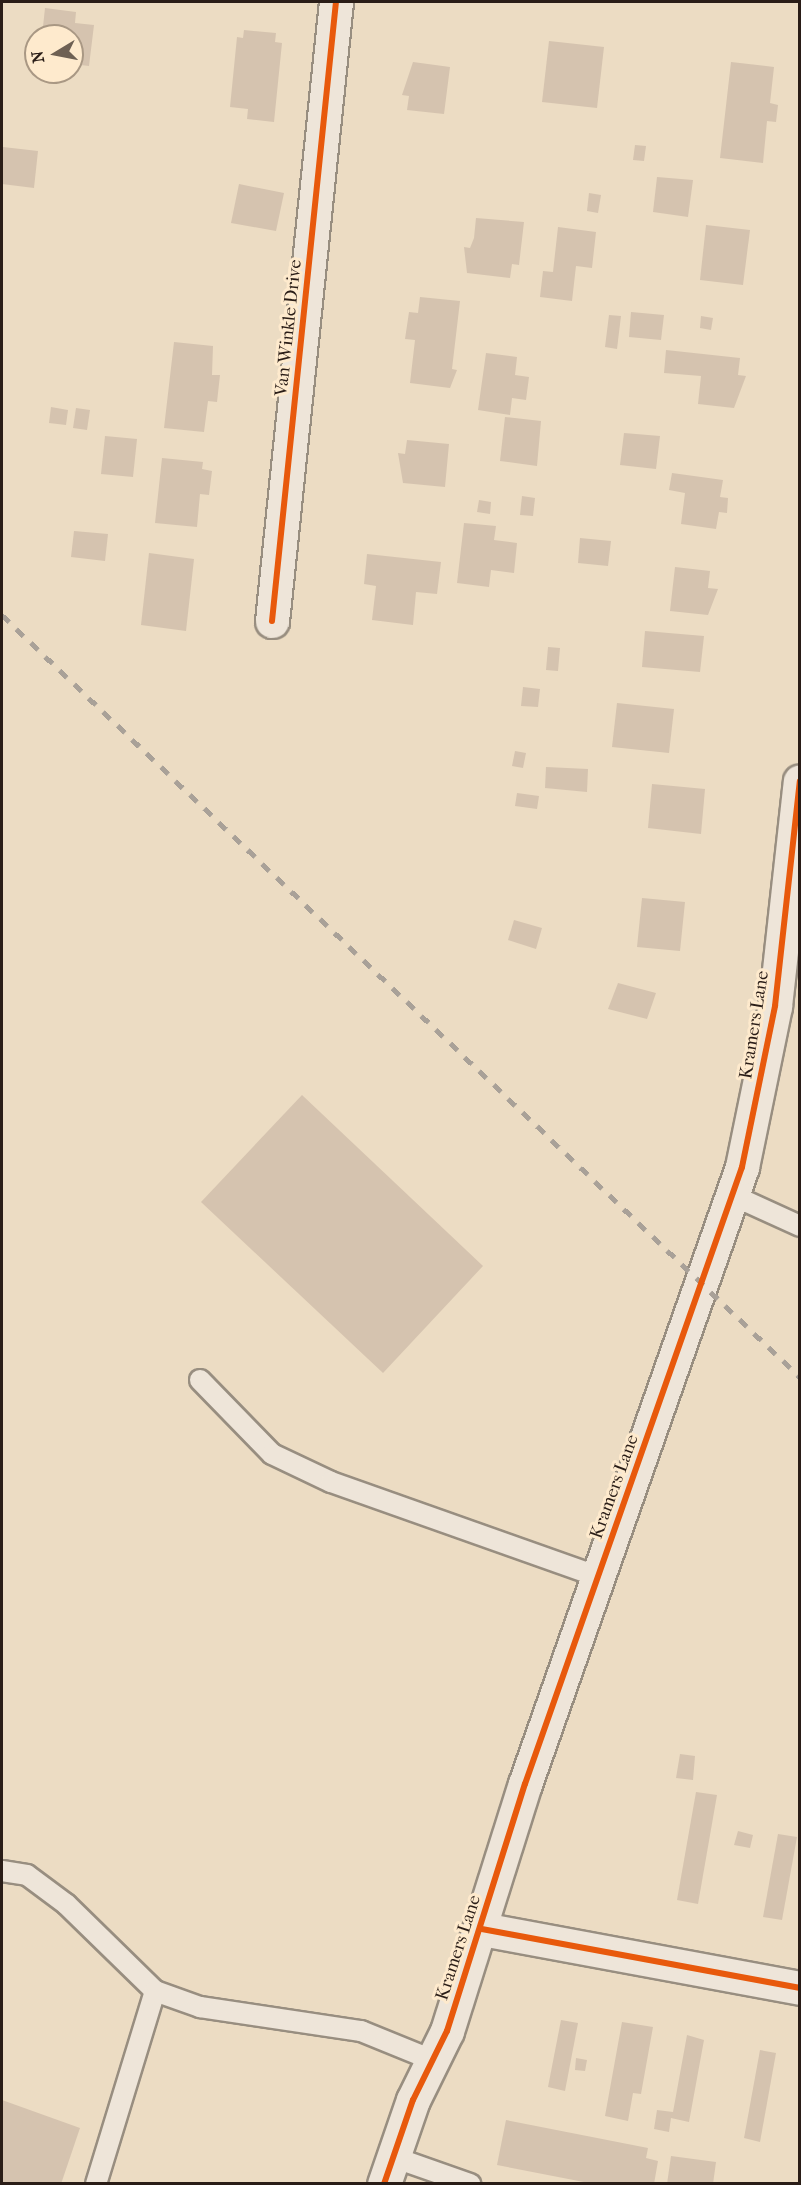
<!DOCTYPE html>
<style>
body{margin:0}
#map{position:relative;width:801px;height:2185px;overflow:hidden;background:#ecdcc3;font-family:"IM FELL French Canon",serif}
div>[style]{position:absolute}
.building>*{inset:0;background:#d5c3af}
.roads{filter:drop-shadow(2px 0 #988e80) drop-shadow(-2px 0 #988e80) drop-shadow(0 2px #988e80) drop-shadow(0 -2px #988e80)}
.service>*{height:20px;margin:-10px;padding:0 10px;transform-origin:10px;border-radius:10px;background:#eee5d9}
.minor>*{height:33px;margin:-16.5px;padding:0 16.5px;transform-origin:16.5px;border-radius:16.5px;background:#eee5d9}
.rail>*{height:4.5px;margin-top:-2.25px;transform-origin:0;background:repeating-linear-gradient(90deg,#a9a198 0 10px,transparent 0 20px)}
.cycleway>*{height:6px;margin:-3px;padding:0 3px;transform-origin:3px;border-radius:3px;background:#e8590c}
span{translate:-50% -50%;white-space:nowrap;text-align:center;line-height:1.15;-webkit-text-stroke:6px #feeacd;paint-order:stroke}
.street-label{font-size:18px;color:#2a1d17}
.frame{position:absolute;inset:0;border:3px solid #2a1d17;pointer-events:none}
.north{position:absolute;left:24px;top:24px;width:60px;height:60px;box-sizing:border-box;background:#feeacd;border:2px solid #a99884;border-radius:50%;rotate:260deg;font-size:16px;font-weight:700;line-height:24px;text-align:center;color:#2a1d17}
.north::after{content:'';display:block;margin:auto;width:21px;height:27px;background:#6e6053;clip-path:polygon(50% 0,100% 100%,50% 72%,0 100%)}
</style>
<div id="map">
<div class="building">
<div style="clip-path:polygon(45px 8px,76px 12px,75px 23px,94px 25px,89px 66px,72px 64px,72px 36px,42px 36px)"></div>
<div style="clip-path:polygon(244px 30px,276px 33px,275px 42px,282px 43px,274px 122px,247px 119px,248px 109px,230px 107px,237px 37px,243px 38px)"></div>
<div style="clip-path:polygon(549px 41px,604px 47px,597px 108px,542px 102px)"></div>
<div style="clip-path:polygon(413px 62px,450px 67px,444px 114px,407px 110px,409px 96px,402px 95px)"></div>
<div style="clip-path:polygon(731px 62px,774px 67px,770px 103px,778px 105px,776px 122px,767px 121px,763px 163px,720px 158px)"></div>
<div style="clip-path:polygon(635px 145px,646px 146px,644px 161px,633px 160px)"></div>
<div style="clip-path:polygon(3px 147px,38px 151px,34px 188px,2px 184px)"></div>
<div style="clip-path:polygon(657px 177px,693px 180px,688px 217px,653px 212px)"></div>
<div style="clip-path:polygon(239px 184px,284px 193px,276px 231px,231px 223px)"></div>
<div style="clip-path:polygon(589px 193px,601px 195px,598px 213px,587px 211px)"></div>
<div style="clip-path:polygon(476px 218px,524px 222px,519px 265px,512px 264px,510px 278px,467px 273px,464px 247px,470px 248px,474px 238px)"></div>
<div style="clip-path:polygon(706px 225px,750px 230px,743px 285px,700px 280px)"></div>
<div style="clip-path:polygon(558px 227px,596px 232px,592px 268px,576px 266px,572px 301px,540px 297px,543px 271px,553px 272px)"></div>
<div style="clip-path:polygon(420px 297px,460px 301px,452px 369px,457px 370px,450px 388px,410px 383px,415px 340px,405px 339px,409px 312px,418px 313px)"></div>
<div style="clip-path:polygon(631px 312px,664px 315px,661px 340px,629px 337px)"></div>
<div style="clip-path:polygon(609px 315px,621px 316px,617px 349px,605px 347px)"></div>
<div style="clip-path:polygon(701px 316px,713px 318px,711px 330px,700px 328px)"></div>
<div style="clip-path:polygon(174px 342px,213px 346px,212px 375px,220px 375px,217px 402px,208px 401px,204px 432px,164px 428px)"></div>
<div style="clip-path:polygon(666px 350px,740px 358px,738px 375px,746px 376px,734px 408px,698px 404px,701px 376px,664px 373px)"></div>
<div style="clip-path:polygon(486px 353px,517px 357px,515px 375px,529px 377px,526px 400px,512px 398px,510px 415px,478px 410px)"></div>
<div style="clip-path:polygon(51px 407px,68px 410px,66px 425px,49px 423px)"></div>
<div style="clip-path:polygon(76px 408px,90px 410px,87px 430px,73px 428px)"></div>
<div style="clip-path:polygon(505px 417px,541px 421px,537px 466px,500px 461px)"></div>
<div style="clip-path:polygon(624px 433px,660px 436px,656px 469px,620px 465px)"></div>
<div style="clip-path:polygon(105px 436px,137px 439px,133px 477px,101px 474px)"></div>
<div style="clip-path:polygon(407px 440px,449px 444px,445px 487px,403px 483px,398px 453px,405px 454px)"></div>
<div style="clip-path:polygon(162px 458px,203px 462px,202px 469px,212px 471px,209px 495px,200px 494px,197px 527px,155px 523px)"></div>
<div style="clip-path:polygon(672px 473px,723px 480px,720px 497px,728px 498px,727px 513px,719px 512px,716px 529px,681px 524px,685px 493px,669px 490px)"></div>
<div style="clip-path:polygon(522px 496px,535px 498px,533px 516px,520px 515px)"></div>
<div style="clip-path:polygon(479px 500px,491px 502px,490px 514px,477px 512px)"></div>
<div style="clip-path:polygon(464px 523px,496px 526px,494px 540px,517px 543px,514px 573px,491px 570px,489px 587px,457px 583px)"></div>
<div style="clip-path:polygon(74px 531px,108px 534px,105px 561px,71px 557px)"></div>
<div style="clip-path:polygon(580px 538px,611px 541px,608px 566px,578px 563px)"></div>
<div style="clip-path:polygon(149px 553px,194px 559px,186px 631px,141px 625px)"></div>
<div style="clip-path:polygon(367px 554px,441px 562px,437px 594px,416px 592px,413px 625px,372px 620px,376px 586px,364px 584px)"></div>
<div style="clip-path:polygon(675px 567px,710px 571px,708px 588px,718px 589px,708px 615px,670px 611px)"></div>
<div style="clip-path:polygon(645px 631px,704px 636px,700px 672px,642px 667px)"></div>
<div style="clip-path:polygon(548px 647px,560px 648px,558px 671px,546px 670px)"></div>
<div style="clip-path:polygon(523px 687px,540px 689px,538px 707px,521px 706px)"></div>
<div style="clip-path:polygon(617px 703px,674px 709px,669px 753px,612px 747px)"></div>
<div style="clip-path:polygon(515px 751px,526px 753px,523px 768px,512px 766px)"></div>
<div style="clip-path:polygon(546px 767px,588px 769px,587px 792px,545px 788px)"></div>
<div style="clip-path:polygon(652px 784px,705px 789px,701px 834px,648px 828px)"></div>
<div style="clip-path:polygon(517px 793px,539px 796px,537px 809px,515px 806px)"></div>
<div style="clip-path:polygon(642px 898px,685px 902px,680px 951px,637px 947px)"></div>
<div style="clip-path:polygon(514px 920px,542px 928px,536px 949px,508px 940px)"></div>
<div style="clip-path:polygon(618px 983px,656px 993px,647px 1019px,608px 1009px)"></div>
<div style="clip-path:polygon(302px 1095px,483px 1266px,383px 1373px,201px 1202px)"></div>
<div style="clip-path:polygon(680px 1754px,695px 1756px,693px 1780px,676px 1778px)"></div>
<div style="clip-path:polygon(696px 1792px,717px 1795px,698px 1904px,677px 1900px)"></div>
<div style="clip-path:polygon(738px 1831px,753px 1835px,750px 1848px,734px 1845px)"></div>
<div style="clip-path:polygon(778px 1834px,797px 1837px,782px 1920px,763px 1917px)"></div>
<div style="clip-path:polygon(561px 2020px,578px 2023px,565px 2091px,548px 2087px)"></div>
<div style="clip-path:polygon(622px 2022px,653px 2027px,641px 2094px,633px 2093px,628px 2121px,605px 2116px)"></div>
<div style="clip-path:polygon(687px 2035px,704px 2040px,689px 2122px,671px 2118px,669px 2132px,654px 2129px,657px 2110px,673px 2112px)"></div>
<div style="clip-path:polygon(760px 2050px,776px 2053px,760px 2142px,744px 2138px)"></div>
<div style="clip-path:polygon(576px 2058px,587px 2060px,585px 2071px,575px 2070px)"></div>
<div style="clip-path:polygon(2px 2100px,80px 2128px,61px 2184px,2px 2184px)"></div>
<div style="clip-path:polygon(506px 2120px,648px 2148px,646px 2158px,658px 2161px,654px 2184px,594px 2184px,497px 2165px)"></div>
<div style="clip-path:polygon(671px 2156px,716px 2162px,713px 2184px,667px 2184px)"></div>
</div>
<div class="roads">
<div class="service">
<div style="left:732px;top:1195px;width:75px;rotate:24.5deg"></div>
<div style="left:200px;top:1380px;width:103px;rotate:45.8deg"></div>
<div style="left:272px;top:1454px;width:65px;rotate:25.4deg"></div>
<div style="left:331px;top:1482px;width:284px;rotate:19.5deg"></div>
<div style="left:2px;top:1871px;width:25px;rotate:9deg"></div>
<div style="left:27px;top:1875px;width:49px;rotate:36.6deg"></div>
<div style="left:66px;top:1904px;width:124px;rotate:44.3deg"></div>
<div style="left:393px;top:2157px;width:82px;rotate:19.3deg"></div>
<div style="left:96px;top:2184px;width:202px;rotate:-73deg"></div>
<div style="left:155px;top:1991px;width:48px;rotate:19.6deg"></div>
<div style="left:200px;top:2007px;width:163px;rotate:8.5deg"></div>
<div style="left:361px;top:2031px;width:77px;rotate:22.2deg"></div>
</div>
<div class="minor">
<div style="left:272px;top:621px;width:622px;rotate:-84.1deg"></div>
<div style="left:482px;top:1929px;width:323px;rotate:10.5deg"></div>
<div style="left:384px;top:2184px;width:89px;rotate:-71deg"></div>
<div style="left:413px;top:2100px;width:77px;rotate:-63.8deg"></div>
<div style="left:447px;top:2031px;width:259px;rotate:-72.5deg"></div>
<div style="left:525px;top:1784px;width:654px;rotate:-70.62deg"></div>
<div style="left:742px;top:1167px;width:164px;rotate:-78.4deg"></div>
<div style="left:775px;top:1006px;width:226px;rotate:-83.7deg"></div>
</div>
</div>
<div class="rail">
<div style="left:2px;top:615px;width:1103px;rotate:43.68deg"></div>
</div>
<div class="cycleway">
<div style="left:272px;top:621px;width:622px;rotate:-84.1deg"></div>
<div style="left:482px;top:1929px;width:323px;rotate:10.5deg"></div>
<div style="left:384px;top:2184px;width:89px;rotate:-71deg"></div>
<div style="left:413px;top:2100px;width:77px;rotate:-63.8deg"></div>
<div style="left:447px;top:2031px;width:259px;rotate:-72.5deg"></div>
<div style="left:525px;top:1784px;width:654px;rotate:-70.62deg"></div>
<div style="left:742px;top:1167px;width:164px;rotate:-78.4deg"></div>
<div style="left:775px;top:1006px;width:226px;rotate:-83.7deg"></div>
</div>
<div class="street-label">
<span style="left:289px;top:328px;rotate:-84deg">Van Winkle Drive</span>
<span style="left:755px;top:1025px;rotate:-81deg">Kramers Lane</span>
<span style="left:615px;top:1487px;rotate:-70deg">Kramers Lane</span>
<span style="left:459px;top:1948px;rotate:-72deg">Kramers Lane</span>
</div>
<div class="frame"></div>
<div class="north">N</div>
</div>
